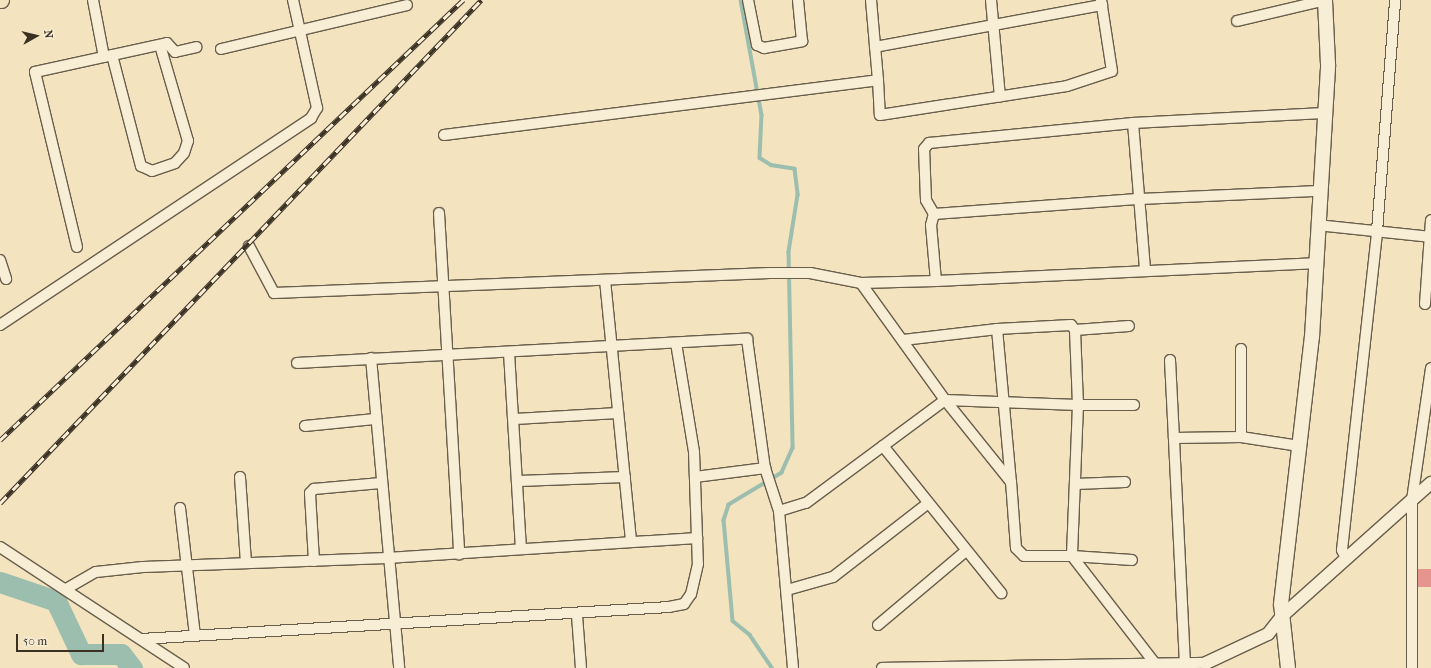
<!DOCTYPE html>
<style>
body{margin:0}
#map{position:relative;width:1431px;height:668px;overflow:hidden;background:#f4e3bf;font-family:"IM FELL French Canon",serif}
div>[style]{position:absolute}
.stream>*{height:3.5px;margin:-1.75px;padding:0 1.75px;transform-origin:1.75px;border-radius:1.75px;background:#9cbeae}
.river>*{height:21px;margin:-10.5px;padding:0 10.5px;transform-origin:10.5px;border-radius:10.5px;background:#9cbeae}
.building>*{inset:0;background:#e5958d}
.roads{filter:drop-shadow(1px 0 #685e4b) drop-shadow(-1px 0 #685e4b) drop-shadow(0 1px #685e4b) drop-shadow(0 -1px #685e4b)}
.minor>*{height:10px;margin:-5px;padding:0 5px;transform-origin:5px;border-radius:5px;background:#f8edd5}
.tertiary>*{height:12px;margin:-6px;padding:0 6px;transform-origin:6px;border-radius:6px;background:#f8edd5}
.secondary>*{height:14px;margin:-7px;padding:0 7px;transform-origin:7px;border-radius:7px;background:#f8edd5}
.primary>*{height:15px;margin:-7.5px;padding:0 7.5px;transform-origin:7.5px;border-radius:7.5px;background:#f4e3bf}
.rail>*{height:4.5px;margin-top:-2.25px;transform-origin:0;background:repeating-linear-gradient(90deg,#f8edd5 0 9px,#3a3124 0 18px);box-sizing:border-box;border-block:1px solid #3a3124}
span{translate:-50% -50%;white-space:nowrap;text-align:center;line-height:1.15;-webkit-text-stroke:3px #f8edd5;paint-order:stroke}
.north{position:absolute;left:16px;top:16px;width:40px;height:40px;-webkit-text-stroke:3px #f8edd5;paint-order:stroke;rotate:82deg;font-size:11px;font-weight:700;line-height:16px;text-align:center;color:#3a3124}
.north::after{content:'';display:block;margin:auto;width:14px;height:18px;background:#3a3124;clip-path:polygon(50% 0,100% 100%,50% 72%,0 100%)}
.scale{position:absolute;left:16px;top:634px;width:88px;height:18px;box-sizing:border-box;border:2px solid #3a3124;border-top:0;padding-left:5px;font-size:12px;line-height:14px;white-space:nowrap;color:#3a3124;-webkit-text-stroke:3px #f8edd5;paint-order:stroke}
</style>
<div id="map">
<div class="stream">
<div style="left:741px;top:0;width:117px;rotate:79.7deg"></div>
<div style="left:762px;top:115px;width:43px;rotate:92.7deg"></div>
<div style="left:760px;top:158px;width:13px;rotate:32deg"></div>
<div style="left:771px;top:165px;width:24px;rotate:9deg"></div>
<div style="left:795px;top:169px;width:26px;rotate:83deg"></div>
<div style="left:798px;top:195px;width:58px;rotate:99deg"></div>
<div style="left:789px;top:252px;width:196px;rotate:88.8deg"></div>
<div style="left:793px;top:448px;width:27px;rotate:114deg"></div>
<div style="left:782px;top:473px;width:62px;rotate:148.9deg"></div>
<div style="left:729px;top:505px;width:16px;rotate:108deg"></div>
<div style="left:724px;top:520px;width:101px;rotate:84.9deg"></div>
<div style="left:733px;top:621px;width:22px;rotate:39deg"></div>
<div style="left:750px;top:635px;width:40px;rotate:56deg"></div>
</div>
<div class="river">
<div style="left:0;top:582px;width:59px;rotate:18.7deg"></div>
<div style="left:56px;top:601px;width:59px;rotate:64.7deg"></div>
<div style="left:81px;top:654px;width:40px"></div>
<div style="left:121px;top:654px;width:18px;rotate:52deg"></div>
</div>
<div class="building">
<div style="clip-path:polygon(1418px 569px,1431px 569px,1431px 587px,1418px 587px)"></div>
</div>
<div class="roads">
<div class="minor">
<div style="left:93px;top:0;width:58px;rotate:79.1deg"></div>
<div style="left:748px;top:0;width:46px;rotate:78.7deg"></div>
<div style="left:757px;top:45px;width:8px;rotate:23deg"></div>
<div style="left:764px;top:48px;width:39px;rotate:-10deg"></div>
<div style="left:802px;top:41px;width:41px;rotate:-95.6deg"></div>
<div style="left:871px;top:0;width:80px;rotate:85deg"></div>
<div style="left:991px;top:0;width:97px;rotate:84.7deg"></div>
<div style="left:1237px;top:21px;width:91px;rotate:-13.3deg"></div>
<div style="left:875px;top:47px;width:231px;rotate:-10.5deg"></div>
<div style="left:221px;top:49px;width:191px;rotate:-13.3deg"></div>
<div style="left:112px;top:55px;width:115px;rotate:75.4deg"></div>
<div style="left:141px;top:166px;width:12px;rotate:24deg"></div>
<div style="left:152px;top:171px;width:24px;rotate:-19deg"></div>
<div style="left:175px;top:163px;width:13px;rotate:-48deg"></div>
<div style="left:184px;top:153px;width:13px;rotate:-72deg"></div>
<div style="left:188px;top:141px;width:100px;rotate:-106.3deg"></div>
<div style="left:1133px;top:123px;width:147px;rotate:85.3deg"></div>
<div style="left:444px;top:135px;width:437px;rotate:-7.2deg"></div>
<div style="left:878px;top:80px;width:35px;rotate:87deg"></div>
<div style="left:880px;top:115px;width:189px;rotate:-8.8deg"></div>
<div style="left:1067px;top:86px;width:47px;rotate:-18.4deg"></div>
<div style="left:1112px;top:71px;width:72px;rotate:-98.8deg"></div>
<div style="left:439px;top:213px;width:342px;rotate:86.6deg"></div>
<div style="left:934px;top:214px;width:16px;rotate:-120deg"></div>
<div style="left:926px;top:200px;width:51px;rotate:-92.2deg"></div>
<div style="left:924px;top:149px;width:8px;rotate:-50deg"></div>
<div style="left:929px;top:143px;width:205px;rotate:-5.6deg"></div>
<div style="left:1133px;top:123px;width:191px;rotate:-3deg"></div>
<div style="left:1317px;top:225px;width:115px;rotate:6deg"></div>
<div style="left:249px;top:246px;width:53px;rotate:62deg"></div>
<div style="left:274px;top:293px;width:496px;rotate:-2.3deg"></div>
<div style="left:770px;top:273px;width:40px"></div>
<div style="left:810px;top:273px;width:52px;rotate:11.1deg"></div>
<div style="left:861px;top:283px;width:75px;rotate:-1.5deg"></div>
<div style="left:936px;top:281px;width:379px;rotate:-2.7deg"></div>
<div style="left:77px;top:247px;width:180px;rotate:-103.5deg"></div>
<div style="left:35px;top:72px;width:135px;rotate:-12.4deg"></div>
<div style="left:167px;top:43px;width:12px;rotate:48deg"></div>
<div style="left:175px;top:52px;width:22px;rotate:-13deg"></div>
<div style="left:0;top:260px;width:20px;rotate:72deg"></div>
<div style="left:605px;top:280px;width:263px;rotate:84.3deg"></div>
<div style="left:936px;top:281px;width:56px;rotate:-95.1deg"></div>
<div style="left:931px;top:225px;width:11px;rotate:-75deg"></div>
<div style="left:934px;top:214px;width:207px;rotate:-4.2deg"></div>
<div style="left:1140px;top:199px;width:179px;rotate:-2.6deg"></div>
<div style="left:1425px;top:304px;width:84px;rotate:-85.9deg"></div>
<div style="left:0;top:325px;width:374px;rotate:-33.6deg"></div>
<div style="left:311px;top:118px;width:12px;rotate:-59deg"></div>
<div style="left:317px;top:108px;width:111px;rotate:-102.5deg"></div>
<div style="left:997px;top:329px;width:154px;rotate:84.8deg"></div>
<div style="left:1075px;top:330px;width:54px;rotate:-4.2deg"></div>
<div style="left:903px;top:340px;width:95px;rotate:-6.7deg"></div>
<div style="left:997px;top:329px;width:74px;rotate:-3.1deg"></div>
<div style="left:1071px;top:325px;width:6px;rotate:51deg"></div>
<div style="left:1075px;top:330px;width:75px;rotate:87.7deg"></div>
<div style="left:1078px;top:405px;width:151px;rotate:92.3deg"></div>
<div style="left:1072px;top:556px;width:48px;rotate:180deg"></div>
<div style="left:1024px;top:556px;width:11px;rotate:-135deg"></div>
<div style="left:1016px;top:548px;width:66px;rotate:-94.3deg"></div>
<div style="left:1011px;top:482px;width:105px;rotate:-128.8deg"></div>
<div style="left:945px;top:400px;width:133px;rotate:2.2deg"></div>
<div style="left:1078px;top:405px;width:56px"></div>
<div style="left:676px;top:343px;width:110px;rotate:80.6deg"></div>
<div style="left:694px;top:452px;width:86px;rotate:88deg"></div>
<div style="left:1241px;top:349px;width:88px;rotate:90deg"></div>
<div style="left:509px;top:353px;width:196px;rotate:86.5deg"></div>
<div style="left:371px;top:358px;width:311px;rotate:84.8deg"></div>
<div style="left:1170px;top:360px;width:78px;rotate:87.1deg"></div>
<div style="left:297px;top:363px;width:451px;rotate:-3.1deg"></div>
<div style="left:747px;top:339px;width:130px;rotate:82.1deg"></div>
<div style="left:765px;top:468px;width:45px;rotate:72deg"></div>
<div style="left:779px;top:511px;width:158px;rotate:84.9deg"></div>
<div style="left:515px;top:419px;width:103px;rotate:-3.3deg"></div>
<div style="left:305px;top:426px;width:70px;rotate:-5.7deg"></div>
<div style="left:883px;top:446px;width:189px;rotate:51.2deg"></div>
<div style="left:240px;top:477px;width:86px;rotate:86deg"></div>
<div style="left:695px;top:477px;width:71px;rotate:-7.3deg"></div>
<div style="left:519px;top:481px;width:106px;rotate:-2.2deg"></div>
<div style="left:1076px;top:484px;width:49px;rotate:-2.3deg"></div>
<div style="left:180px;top:508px;width:129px;rotate:83.3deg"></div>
<div style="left:779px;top:511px;width:28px;rotate:-17deg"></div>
<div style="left:806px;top:503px;width:173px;rotate:-36.5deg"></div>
<div style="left:945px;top:400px;width:144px;rotate:-125.7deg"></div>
<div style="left:0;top:547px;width:220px;rotate:33.3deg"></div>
<div style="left:1072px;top:556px;width:139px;rotate:52.3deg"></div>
<div style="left:1072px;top:556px;width:60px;rotate:3.8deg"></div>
<div style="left:1346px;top:558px;width:9px;rotate:-117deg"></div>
<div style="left:1342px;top:550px;width:321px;rotate:-83.7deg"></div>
<div style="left:1377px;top:231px;width:232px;rotate:-85.5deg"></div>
<div style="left:314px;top:561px;width:68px;rotate:-93.4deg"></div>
<div style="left:310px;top:493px;width:6px;rotate:-45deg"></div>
<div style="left:314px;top:489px;width:67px;rotate:-5.1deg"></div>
<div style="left:66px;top:589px;width:34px;rotate:-30deg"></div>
<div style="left:96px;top:572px;width:47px;rotate:-6.1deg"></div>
<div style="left:143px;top:567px;width:244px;rotate:-2.1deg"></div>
<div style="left:387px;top:558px;width:311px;rotate:-3.7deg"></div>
<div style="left:697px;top:538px;width:26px;rotate:88deg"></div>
<div style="left:698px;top:564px;width:31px;rotate:103deg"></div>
<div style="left:691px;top:594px;width:12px;rotate:125deg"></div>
<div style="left:684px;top:604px;width:15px;rotate:169deg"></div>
<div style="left:669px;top:607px;width:528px;rotate:176.53deg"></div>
<div style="left:787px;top:590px;width:48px;rotate:-15.8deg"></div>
<div style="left:833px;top:577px;width:119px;rotate:-37.8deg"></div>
<div style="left:577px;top:615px;width:53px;rotate:85.7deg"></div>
<div style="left:878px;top:625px;width:115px;rotate:-40.1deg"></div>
<div style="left:1185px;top:665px;width:227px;rotate:-92.8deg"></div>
<div style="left:1174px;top:438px;width:67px;rotate:-0.9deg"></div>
<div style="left:1241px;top:437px;width:59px;rotate:8.8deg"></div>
<div style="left:882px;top:668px;width:324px;rotate:-0.9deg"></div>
<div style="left:1412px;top:668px;width:168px;rotate:-90deg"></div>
<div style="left:1412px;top:500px;width:133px;rotate:-81.8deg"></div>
</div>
<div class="tertiary">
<div style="left:1206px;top:663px;width:68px;rotate:-25.1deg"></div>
<div style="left:1268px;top:634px;width:23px;rotate:-52deg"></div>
<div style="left:1282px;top:616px;width:200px;rotate:-41.8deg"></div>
</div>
<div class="secondary">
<div style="left:1288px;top:668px;width:64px;rotate:-96.2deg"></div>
<div style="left:1281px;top:604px;width:269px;rotate:-83.4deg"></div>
<div style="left:1312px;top:337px;width:273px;rotate:-86.6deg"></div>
<div style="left:1328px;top:64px;width:64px;rotate:-92.7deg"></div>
</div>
<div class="primary">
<div style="left:0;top:0;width:1px"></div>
</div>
</div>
<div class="rail">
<div style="left:0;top:440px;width:639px;rotate:-43.54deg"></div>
<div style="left:0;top:503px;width:696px;rotate:-46.28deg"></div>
</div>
<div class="north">N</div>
<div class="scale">50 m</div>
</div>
